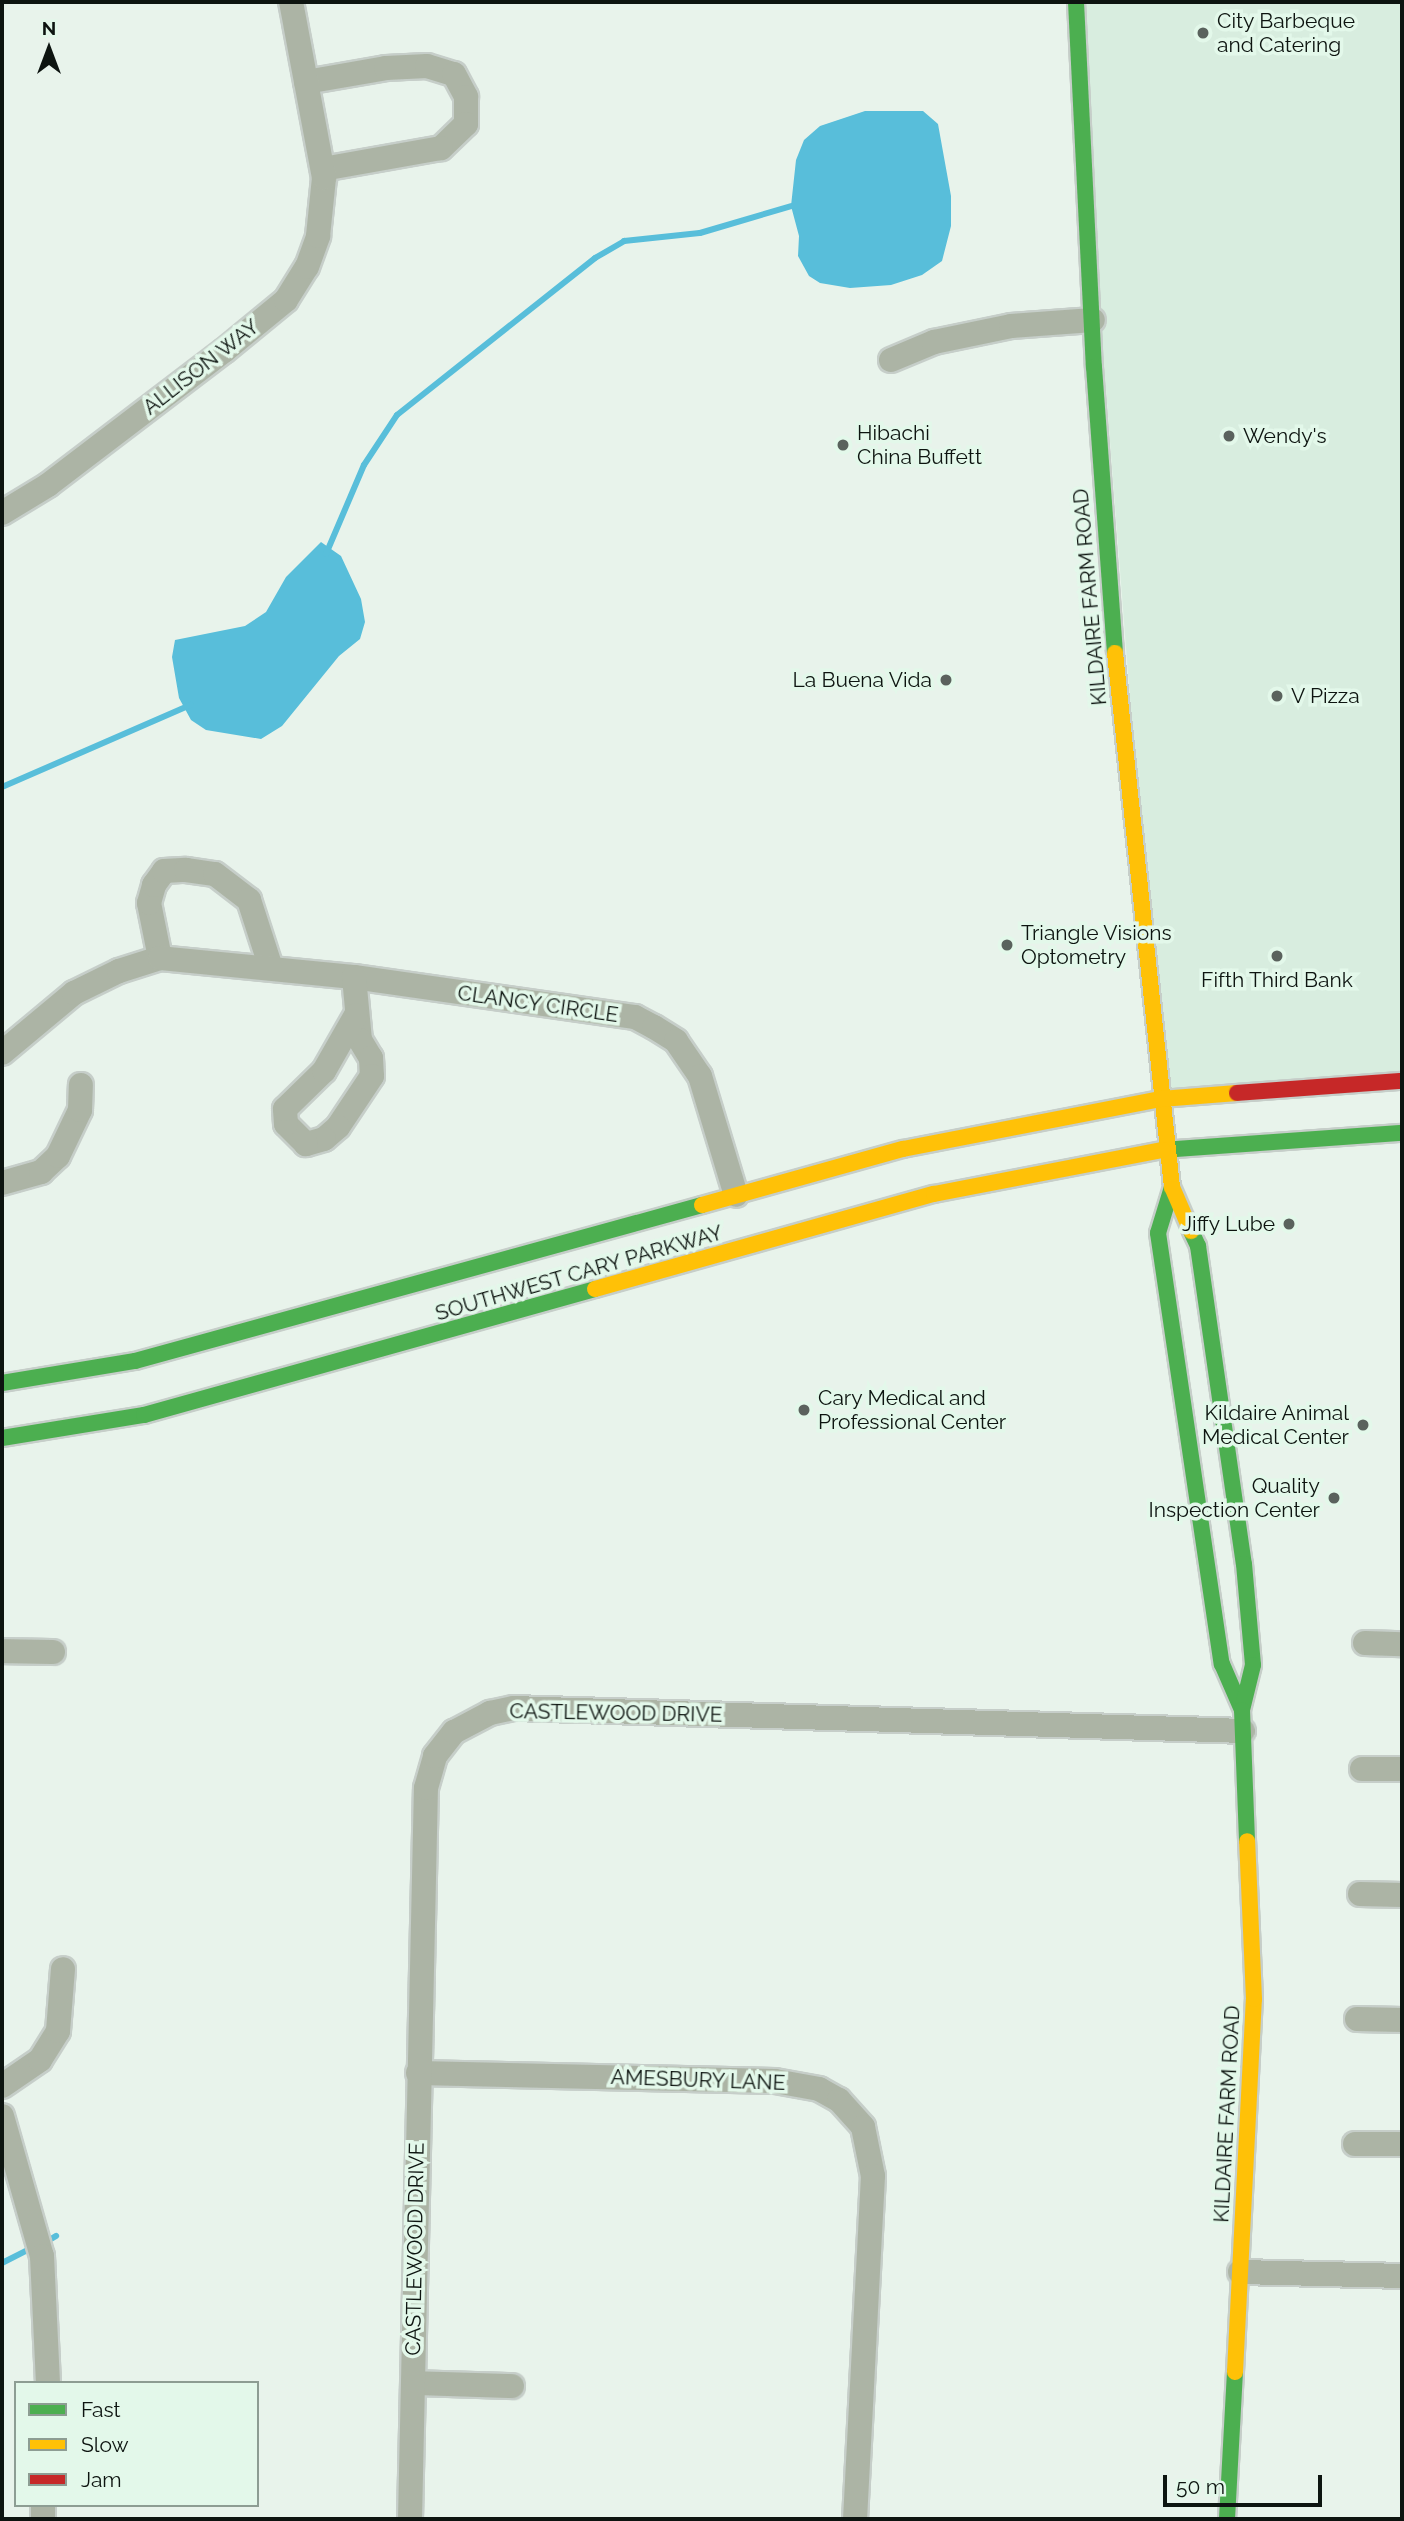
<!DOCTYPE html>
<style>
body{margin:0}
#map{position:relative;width:1404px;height:2521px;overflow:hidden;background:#e8f3eb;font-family:Raleway,sans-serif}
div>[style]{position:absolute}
.built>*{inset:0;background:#d8eddf}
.water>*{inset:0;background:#58beda}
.stream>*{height:6px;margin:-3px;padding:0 3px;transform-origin:3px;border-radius:3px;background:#58beda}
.roads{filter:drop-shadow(2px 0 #c6cec9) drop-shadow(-2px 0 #c6cec9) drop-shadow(0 2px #c6cec9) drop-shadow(0 -2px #c6cec9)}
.street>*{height:24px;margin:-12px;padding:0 12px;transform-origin:12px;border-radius:12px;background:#acb4a5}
.fast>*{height:16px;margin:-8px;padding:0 8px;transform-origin:8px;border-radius:8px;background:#4caf50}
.slow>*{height:16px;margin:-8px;padding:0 8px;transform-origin:8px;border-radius:8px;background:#ffc107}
.jam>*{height:16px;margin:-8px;padding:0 8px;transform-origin:8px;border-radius:8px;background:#c62828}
.dots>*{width:19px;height:19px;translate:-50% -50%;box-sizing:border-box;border:4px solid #e3f8ea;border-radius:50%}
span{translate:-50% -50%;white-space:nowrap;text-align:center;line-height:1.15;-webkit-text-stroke:7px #e3f8ea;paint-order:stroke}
.poi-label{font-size:21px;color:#0d1410}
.left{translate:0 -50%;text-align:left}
.right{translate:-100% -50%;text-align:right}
.street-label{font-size:21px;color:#0d1410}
.frame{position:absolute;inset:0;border:4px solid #0d1410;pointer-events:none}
.legend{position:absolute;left:14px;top:2381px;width:245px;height:126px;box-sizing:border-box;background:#e3f8ea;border:2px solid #8d9d93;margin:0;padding:9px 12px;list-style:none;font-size:21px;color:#0d1410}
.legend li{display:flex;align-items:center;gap:14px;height:35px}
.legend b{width:35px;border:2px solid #8d9d93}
.north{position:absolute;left:14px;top:14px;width:70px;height:70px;-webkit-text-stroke:5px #e3f8ea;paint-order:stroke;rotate:0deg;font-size:19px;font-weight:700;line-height:28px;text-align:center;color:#0d1410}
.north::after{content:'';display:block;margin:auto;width:24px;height:32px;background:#0d1410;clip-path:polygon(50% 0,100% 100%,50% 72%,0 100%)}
.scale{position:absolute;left:1163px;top:2475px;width:159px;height:32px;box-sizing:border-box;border:4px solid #0d1410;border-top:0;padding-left:9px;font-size:21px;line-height:24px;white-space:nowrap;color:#0d1410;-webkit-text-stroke:5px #e3f8ea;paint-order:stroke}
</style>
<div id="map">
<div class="built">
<div style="clip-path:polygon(1076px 2px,1402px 2px,1402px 1081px,1161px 1099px)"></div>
</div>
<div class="water">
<div style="clip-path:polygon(865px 111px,923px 111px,938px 124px,951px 196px,951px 226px,942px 261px,922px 275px,891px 285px,850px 288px,820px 283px,809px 276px,798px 256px,799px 236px,791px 206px,796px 160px,804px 140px,820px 126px)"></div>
<div style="clip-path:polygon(321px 542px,341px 556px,361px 599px,365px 622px,360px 639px,339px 656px,282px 726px,261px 739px,206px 730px,191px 720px,179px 698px,172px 657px,175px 640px,245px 626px,266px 612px,286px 577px)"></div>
</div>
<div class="stream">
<div style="left:326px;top:554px;width:97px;rotate:-66.9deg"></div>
<div style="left:364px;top:465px;width:60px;rotate:-56.6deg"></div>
<div style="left:397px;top:415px;width:253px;rotate:-38.4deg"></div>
<div style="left:595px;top:258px;width:34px;rotate:-30deg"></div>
<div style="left:624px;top:241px;width:76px;rotate:-6deg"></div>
<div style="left:700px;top:233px;width:95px;rotate:-16.5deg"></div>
<div style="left:2px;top:787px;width:206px;rotate:-23.5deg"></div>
<div style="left:51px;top:2239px;width:6px;rotate:-31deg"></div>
<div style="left:2px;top:2263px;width:29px;rotate:-27deg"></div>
</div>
<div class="roads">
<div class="street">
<div style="left:306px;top:82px;width:81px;rotate:-9.9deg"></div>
<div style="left:386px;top:68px;width:41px;rotate:-2.8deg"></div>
<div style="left:427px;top:66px;width:28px;rotate:17deg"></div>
<div style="left:454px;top:74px;width:26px;rotate:62deg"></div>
<div style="left:466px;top:97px;width:27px;rotate:90deg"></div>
<div style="left:466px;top:124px;width:35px;rotate:136deg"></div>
<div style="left:441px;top:148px;width:120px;rotate:169.9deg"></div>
<div style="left:891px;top:360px;width:47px;rotate:-22.7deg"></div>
<div style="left:934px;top:342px;width:79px;rotate:-11.7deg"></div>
<div style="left:1011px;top:326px;width:82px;rotate:-4.2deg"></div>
<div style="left:2px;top:513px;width:54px;rotate:-31.3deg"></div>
<div style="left:48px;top:485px;width:221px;rotate:-37.3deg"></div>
<div style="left:224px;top:351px;width:80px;rotate:-39.4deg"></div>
<div style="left:286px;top:300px;width:39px;rotate:-58deg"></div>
<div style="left:307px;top:267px;width:33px;rotate:-70deg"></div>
<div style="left:318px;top:236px;width:58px;rotate:-84.1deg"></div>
<div style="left:324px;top:178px;width:179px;rotate:-100.6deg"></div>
<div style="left:160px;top:958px;width:56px;rotate:-101.3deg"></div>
<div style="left:149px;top:903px;width:19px;rotate:-74deg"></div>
<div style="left:154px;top:885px;width:17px;rotate:-54deg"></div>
<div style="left:164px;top:871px;width:22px;rotate:-3deg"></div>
<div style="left:186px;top:870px;width:29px;rotate:8deg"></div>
<div style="left:215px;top:874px;width:43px;rotate:37.4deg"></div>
<div style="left:249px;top:900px;width:71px;rotate:72.1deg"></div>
<div style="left:354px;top:977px;width:284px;rotate:8.1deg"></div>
<div style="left:635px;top:1017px;width:21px;rotate:28deg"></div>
<div style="left:654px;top:1027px;width:26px;rotate:32deg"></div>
<div style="left:676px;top:1041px;width:42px;rotate:55.6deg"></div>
<div style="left:700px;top:1076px;width:124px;rotate:73.2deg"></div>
<div style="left:2px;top:1053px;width:94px;rotate:-39.8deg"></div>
<div style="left:74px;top:993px;width:50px;rotate:-26.1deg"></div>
<div style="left:119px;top:971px;width:43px;rotate:-17.6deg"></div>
<div style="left:160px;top:958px;width:195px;rotate:5.6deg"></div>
<div style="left:354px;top:977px;width:63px;rotate:84.6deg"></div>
<div style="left:360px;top:1040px;width:21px;rotate:59deg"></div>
<div style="left:371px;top:1058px;width:18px;rotate:87deg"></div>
<div style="left:372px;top:1076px;width:61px;rotate:123.7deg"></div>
<div style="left:338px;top:1127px;width:18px;rotate:139deg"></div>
<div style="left:324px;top:1139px;width:19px;rotate:164deg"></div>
<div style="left:306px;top:1144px;width:28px;rotate:-135deg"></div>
<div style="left:286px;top:1124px;width:15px;rotate:-94deg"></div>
<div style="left:285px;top:1109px;width:54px;rotate:-44.3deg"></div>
<div style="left:324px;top:1071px;width:64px;rotate:-60.3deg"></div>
<div style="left:2px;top:1183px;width:41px;rotate:-15.8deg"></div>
<div style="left:41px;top:1172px;width:23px;rotate:-43deg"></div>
<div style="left:58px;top:1156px;width:51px;rotate:-64.4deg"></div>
<div style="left:80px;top:1110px;width:25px;rotate:-88deg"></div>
<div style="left:1365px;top:1643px;width:37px;rotate:2deg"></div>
<div style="left:2px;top:1651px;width:51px;rotate:1.1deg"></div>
<div style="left:1362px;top:1769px;width:40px"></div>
<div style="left:1360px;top:1894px;width:42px;rotate:1.4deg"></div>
<div style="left:1357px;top:2019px;width:45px;rotate:1.3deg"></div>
<div style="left:418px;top:2073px;width:357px;rotate:1.3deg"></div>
<div style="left:775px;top:2081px;width:45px;rotate:10.3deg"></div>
<div style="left:819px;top:2089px;width:23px;rotate:29deg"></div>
<div style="left:839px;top:2100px;width:36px;rotate:48deg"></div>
<div style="left:863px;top:2127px;width:50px;rotate:78.5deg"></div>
<div style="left:873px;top:2176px;width:343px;rotate:93deg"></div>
<div style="left:2px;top:2086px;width:46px;rotate:-34.4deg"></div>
<div style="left:40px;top:2060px;width:34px;rotate:-58deg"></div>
<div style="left:58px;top:2031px;width:62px;rotate:-85.4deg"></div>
<div style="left:2px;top:2116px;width:146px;rotate:74.1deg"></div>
<div style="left:42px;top:2256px;width:127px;rotate:87.3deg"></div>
<div style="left:1355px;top:2144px;width:47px"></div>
<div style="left:1240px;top:2272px;width:162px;rotate:1.4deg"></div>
<div style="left:414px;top:2383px;width:98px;rotate:1.8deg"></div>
<div style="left:43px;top:2519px;width:14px;rotate:-90deg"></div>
<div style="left:410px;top:2519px;width:731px;rotate:-88.75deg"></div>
<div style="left:426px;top:1788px;width:33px;rotate:-74deg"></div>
<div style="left:435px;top:1756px;width:31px;rotate:-52deg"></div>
<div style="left:454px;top:1732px;width:41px;rotate:-27.8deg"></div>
<div style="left:490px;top:1713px;width:24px;rotate:-12deg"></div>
<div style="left:513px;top:1708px;width:730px;rotate:1.8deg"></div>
</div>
<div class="fast">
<div style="left:1076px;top:2px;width:365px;rotate:87.2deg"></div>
<div style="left:1094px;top:367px;width:287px;rotate:85.8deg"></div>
<div style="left:1163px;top:1150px;width:240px;rotate:-4.1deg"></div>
<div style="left:1172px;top:1187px;width:48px;rotate:106.9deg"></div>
<div style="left:1158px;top:1233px;width:436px;rotate:81.6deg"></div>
<div style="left:1222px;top:1664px;width:50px;rotate:66.5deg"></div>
<div style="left:1191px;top:1231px;width:17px;rotate:65deg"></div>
<div style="left:1198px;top:1246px;width:321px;rotate:81.8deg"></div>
<div style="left:1244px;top:1564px;width:101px;rotate:84.9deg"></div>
<div style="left:1253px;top:1665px;width:46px;rotate:103.7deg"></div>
<div style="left:1242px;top:1710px;width:131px;rotate:87.8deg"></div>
<div style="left:2px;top:1383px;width:135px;rotate:-9.4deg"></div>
<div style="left:135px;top:1361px;width:588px;rotate:-15.38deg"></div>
<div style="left:2px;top:1438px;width:144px;rotate:-9.2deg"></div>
<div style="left:144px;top:1415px;width:468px;rotate:-15.6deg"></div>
<div style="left:1227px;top:2519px;width:147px;rotate:-86.9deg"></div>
</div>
<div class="slow">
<div style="left:1115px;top:653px;width:537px;rotate:83.91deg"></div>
<div style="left:1172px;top:1187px;width:48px;rotate:66.6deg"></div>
<div style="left:702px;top:1205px;width:209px;rotate:-15.6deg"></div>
<div style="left:903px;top:1149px;width:263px;rotate:-11deg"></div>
<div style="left:1161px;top:1099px;width:76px;rotate:-4.5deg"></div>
<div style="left:595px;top:1289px;width:352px;rotate:-15.7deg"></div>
<div style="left:934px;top:1194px;width:233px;rotate:-10.9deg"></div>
<div style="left:1235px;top:2372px;width:373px;rotate:-87.1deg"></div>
<div style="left:1254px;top:1999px;width:158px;rotate:-92.5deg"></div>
</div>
<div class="jam">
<div style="left:1237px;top:1093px;width:165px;rotate:-4.2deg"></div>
</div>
</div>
<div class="dots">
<div style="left:1203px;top:33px;background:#5a625d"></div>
<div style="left:1229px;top:436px;background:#5a625d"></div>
<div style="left:843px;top:445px;background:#5a625d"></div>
<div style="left:946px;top:680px;background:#5a625d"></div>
<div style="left:1277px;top:696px;background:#5a625d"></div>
<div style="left:1007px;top:945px;background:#5a625d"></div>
<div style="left:1277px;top:956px;background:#5a625d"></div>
<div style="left:1289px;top:1224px;background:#5a625d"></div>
<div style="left:804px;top:1410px;background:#5a625d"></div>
<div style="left:1363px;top:1425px;background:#5a625d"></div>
<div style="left:1334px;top:1498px;background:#5a625d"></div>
</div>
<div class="poi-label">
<span class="left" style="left:1217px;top:33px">City Barbeque<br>and Catering</span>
<span class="left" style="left:857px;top:445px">Hibachi<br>China Buffett</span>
<span class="left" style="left:1243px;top:436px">Wendy's</span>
<span class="right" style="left:932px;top:680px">La Buena Vida</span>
<span class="left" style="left:1291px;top:696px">V Pizza</span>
<span class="left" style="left:1021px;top:945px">Triangle Visions<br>Optometry</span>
<span style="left:1277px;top:980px">Fifth Third Bank</span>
<span class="right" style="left:1275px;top:1224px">Jiffy Lube</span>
<span class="left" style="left:818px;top:1410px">Cary Medical and<br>Professional Center</span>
<span class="right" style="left:1349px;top:1425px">Kildaire Animal<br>Medical Center</span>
<span class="right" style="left:1320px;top:1498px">Quality<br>Inspection Center</span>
</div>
<div class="street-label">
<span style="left:201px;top:367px;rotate:-38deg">ALLISON WAY</span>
<span style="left:1090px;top:597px;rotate:-95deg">KILDAIRE FARM ROAD</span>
<span style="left:538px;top:1004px;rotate:8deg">CLANCY CIRCLE</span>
<span style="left:579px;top:1273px;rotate:-16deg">SOUTHWEST CARY PARKWAY</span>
<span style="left:616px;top:1713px;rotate:1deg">CASTLEWOOD DRIVE</span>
<span style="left:698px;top:2080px;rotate:2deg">AMESBURY LANE</span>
<span style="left:1227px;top:2114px;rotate:-87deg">KILDAIRE FARM ROAD</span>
<span style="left:415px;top:2249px;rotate:-89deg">CASTLEWOOD DRIVE</span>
</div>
<div class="frame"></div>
<ul class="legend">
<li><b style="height:9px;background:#4caf50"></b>Fast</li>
<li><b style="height:9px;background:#ffc107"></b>Slow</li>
<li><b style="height:9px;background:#c62828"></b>Jam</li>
</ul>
<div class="north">N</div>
<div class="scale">50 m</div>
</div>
